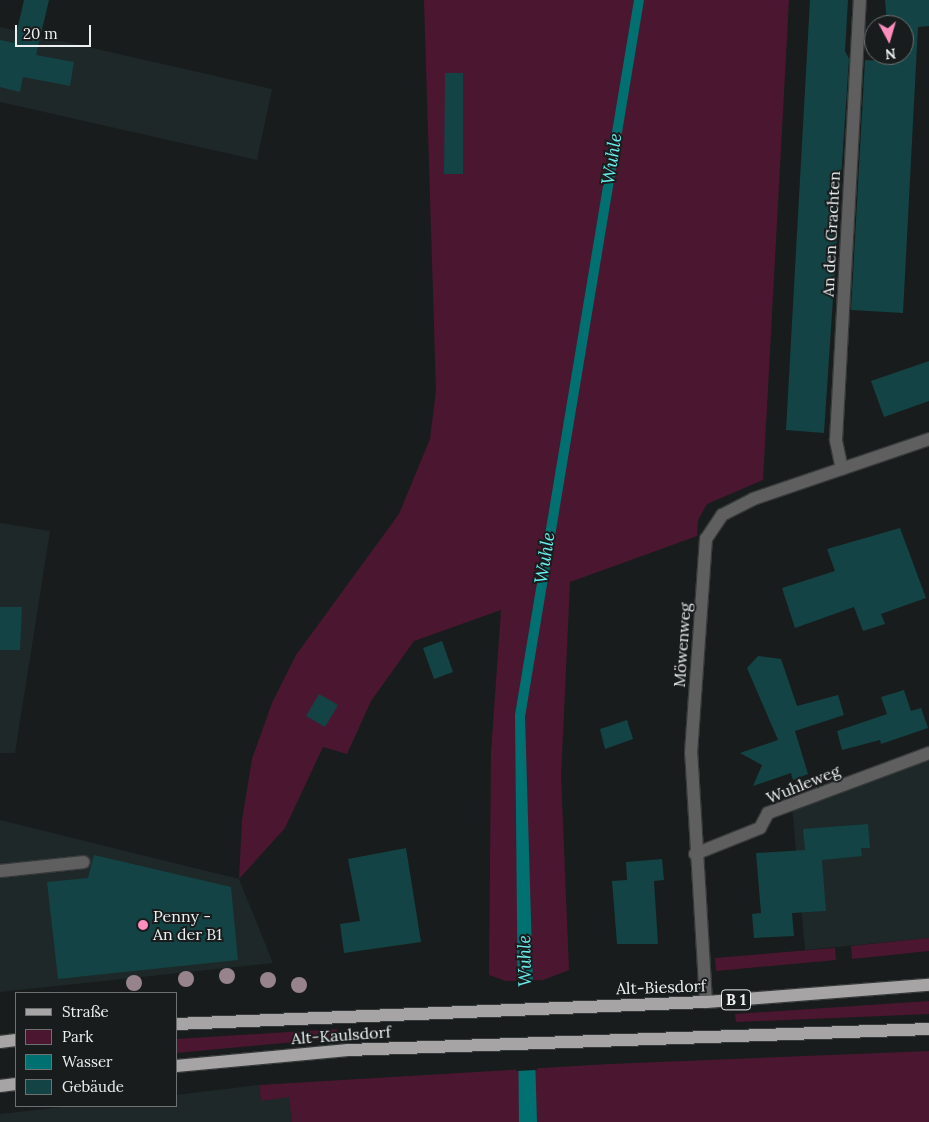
<!DOCTYPE html>
<meta charset="utf-8">
<style>
body{margin:0}
#map{position:relative;width:929px;height:1122px;overflow:hidden;background:#191c1c;font-family:Lora,serif}
div>[style]{position:absolute}
.built>*{inset:0;background:#1e2828}
.green>*{inset:0;background:#4b1730}
.water>*{inset:0;background:#007071}
.pier>*{inset:0;background:#191c1c}
.building>*{inset:0;background:#134344}
.roads{filter:drop-shadow(1px 0 #373a3a) drop-shadow(-1px 0 #373a3a) drop-shadow(0 1px #373a3a) drop-shadow(0 -1px #373a3a)}
.lane>*{height:12px;margin:-6px;padding:0 6px;transform-origin:6px;border-radius:6px;background:#605f5f}
.street>*{height:12px;margin:-6px;padding:0 6px;transform-origin:6px;border-radius:6px;background:#605f5f}
.primary>*{height:12px;margin:-6px;padding:0 6px;transform-origin:6px;border-radius:6px;background:#a7a4a5}
.trees>*{width:16px;height:16px;margin:-8px;border-radius:50%;background:#97838b}
.dots>*{width:14px;height:14px;translate:-50% -50%;box-sizing:border-box;border:2px solid #191c1c;border-radius:50%}
span{translate:-50% -50%;white-space:nowrap;text-align:center;line-height:1.15;-webkit-text-stroke:4px #191c1c;paint-order:stroke}
.shield-label span{padding:1px 4px;background:#191c1c;border:1px solid;border-radius:4px;-webkit-text-stroke-width:0}
.shield-label{font-size:15px;color:#edf0f0;font-weight:700}
.street-label{font-size:16px;color:#edf0f0}
.poi-label{font-size:16px;color:#edf0f0}
.left{translate:0 -50%;text-align:left}
.water-label{font-size:18px;color:#6aecee;font-style:italic}
.legend{position:absolute;left:15px;top:992px;width:162px;height:115px;box-sizing:border-box;background:#191c1c;border:1px solid #6e7171;margin:0;padding:6px 9px;list-style:none;font-size:15px;color:#edf0f0}
.legend li{display:flex;align-items:center;gap:10px;height:25px}
.legend b{width:25px;border:1px solid #6e7171}
.north{position:absolute;left:864px;top:15px;width:50px;height:50px;box-sizing:border-box;background:#191c1c;border:1px solid #6e7171;border-radius:50%;rotate:174deg;font-size:14px;font-weight:700;line-height:20px;text-align:center;color:#edf0f0}
.north::after{content:'';display:block;margin:auto;width:18px;height:22px;background:#fd8ebe;clip-path:polygon(50% 0,100% 100%,50% 72%,0 100%)}
.scale{position:absolute;left:15px;top:25px;width:76px;height:22px;box-sizing:border-box;border:2px solid #edf0f0;border-top:0;padding-left:6px;font-size:15px;line-height:18px;white-space:nowrap;color:#edf0f0;-webkit-text-stroke:4px #191c1c;paint-order:stroke}
</style>
<div id="map">
<div class="built">
<div style="clip-path:polygon(0 27px,272px 89px,257px 160px,0 102px)"></div>
<div style="clip-path:polygon(0 523px,50px 531px,15px 753px,0 753px)"></div>
<div style="clip-path:polygon(929px 758px,929px 938px,805px 950px,792px 806px)"></div>
<div style="clip-path:polygon(0 820px,239px 879px,273px 963px,0 992px)"></div>
<div style="clip-path:polygon(259px 1085px,261px 1101px,290px 1096px,292px 1122px,0 1122px,0 1114px,71px 1106px,176px 1106px,176px 1095px)"></div>
</div>
<div class="green">
<div style="clip-path:polygon(424px 0,789px 0,763px 480px,707px 504px,698px 520px,697px 536px,570px 582px,561px 776px,569px 970px,543px 980px,506px 981px,489px 975px,491px 753px,501px 610px,414px 641px,371px 701px,347px 754px,323px 747px,285px 828px,239px 879px,242px 820px,252px 759px,272px 703px,296px 655px,399px 514px,430px 439px,436px 391px)"></div>
<div style="clip-path:polygon(929px 938px,929px 951px,852px 959px,851px 946px)"></div>
<div style="clip-path:polygon(835px 948px,836px 960px,716px 971px,715px 958px)"></div>
<div style="clip-path:polygon(929px 1001px,929px 1014px,736px 1022px,735px 1014px)"></div>
<div style="clip-path:polygon(337px 1029px,337px 1038px,176px 1053px,176px 1039px)"></div>
<div style="clip-path:polygon(929px 1051px,929px 1122px,292px 1122px,289px 1097px,261px 1101px,259px 1085px,610px 1064px)"></div>
</div>
<div class="water">
<div style="clip-path:polygon(634px 0,644px 0,525px 717px,537px 1122px,519px 1122px,515px 715px)"></div>
</div>
<div class="pier">
<div style="clip-path:polygon(516px 981px,536px 981px,537px 1070px,516px 1071px)"></div>
</div>
<div class="building">
<div style="clip-path:polygon(24px 0,49px 0,36px 55px,74px 62px,70px 86px,23px 77px,20px 92px,0 87px,0 40px,14px 43px)"></div>
<div style="clip-path:polygon(810px 0,848px 0,845px 51px,849px 59px,824px 433px,786px 430px)"></div>
<div style="clip-path:polygon(885px 0,929px 0,929px 26px,918px 27px,903px 313px,851px 310px,865px 60px,890px 61px,890px 55px,904px 55px,904px 25px,887px 25px)"></div>
<div style="clip-path:polygon(445px 73px,463px 73px,463px 174px,444px 174px)"></div>
<div style="clip-path:polygon(929px 361px,929px 401px,884px 417px,871px 381px)"></div>
<div style="clip-path:polygon(900px 528px,926px 598px,881px 614px,885px 624px,863px 631px,854px 607px,795px 628px,782px 588px,835px 571px,827px 549px)"></div>
<div style="clip-path:polygon(0 607px,22px 607px,20px 650px,0 650px)"></div>
<div style="clip-path:polygon(442px 641px,453px 672px,434px 679px,423px 648px)"></div>
<div style="clip-path:polygon(758px 656px,781px 659px,797px 706px,838px 695px,844px 715px,795px 731px,808px 774px,793px 780px,791px 773px,753px 786px,762px 765px,740px 753px,778px 740px,747px 668px)"></div>
<div style="clip-path:polygon(904px 690px,911px 711px,921px 708px,928px 728px,881px 744px,880px 740px,842px 750px,837px 731px,887px 714px,881px 697px)"></div>
<div style="clip-path:polygon(319px 694px,338px 705px,325px 727px,306px 716px)"></div>
<div style="clip-path:polygon(627px 720px,633px 739px,605px 749px,600px 729px)"></div>
<div style="clip-path:polygon(868px 824px,870px 848px,861px 848px,862px 856px,822px 860px,826px 911px,792px 913px,794px 936px,754px 938px,752px 914px,761px 913px,756px 853px,805px 850px,803px 829px)"></div>
<div style="clip-path:polygon(406px 848px,421px 942px,344px 953px,340px 924px,360px 921px,348px 859px)"></div>
<div style="clip-path:polygon(94px 855px,231px 887px,238px 960px,58px 979px,47px 882px,88px 878px)"></div>
<div style="clip-path:polygon(662px 859px,664px 880px,654px 881px,658px 944px,617px 944px,612px 881px,627px 880px,626px 862px)"></div>
</div>
<div class="roads">
<div class="lane">
<div style="left:695px;top:854px;width:70px;rotate:-21.8deg"></div>
<div style="left:760px;top:828px;width:17px;rotate:-62deg"></div>
<div style="left:768px;top:813px;width:172px;rotate:-20.4deg"></div>
<div style="left:0;top:871px;width:84px;rotate:-6.1deg"></div>
</div>
<div class="street">
<div style="left:842px;top:469px;width:30px;rotate:-102deg"></div>
<div style="left:836px;top:440px;width:441px;rotate:-86.9deg"></div>
<div style="left:706px;top:1002px;width:249px;rotate:-93.4deg"></div>
<div style="left:691px;top:753px;width:215px;rotate:-86deg"></div>
<div style="left:706px;top:539px;width:29px;rotate:-56deg"></div>
<div style="left:722px;top:515px;width:35px;rotate:-27deg"></div>
<div style="left:753px;top:499px;width:186px;rotate:-18.8deg"></div>
</div>
<div class="primary">
<div style="left:176px;top:1024px;width:530px;rotate:-2.38deg"></div>
<div style="left:706px;top:1002px;width:224px;rotate:-4.4deg"></div>
<div style="left:0;top:1042px;width:16px;rotate:-7deg"></div>
<div style="left:176px;top:1066px;width:173px;rotate:-5.3deg"></div>
<div style="left:348px;top:1050px;width:581px;rotate:-2.07deg"></div>
<div style="left:0;top:1086px;width:16px;rotate:-7deg"></div>
</div>
</div>
<div class="trees">
<div style="left:227px;top:976px"></div>
<div style="left:186px;top:979px"></div>
<div style="left:268px;top:980px"></div>
<div style="left:134px;top:983px"></div>
<div style="left:299px;top:985px"></div>
</div>
<div class="dots">
<div style="left:143px;top:925px;background:#fd8ebe"></div>
</div>
<div class="shield-label">
<span style="left:736px;top:1000px">B 1</span>
</div>
<div class="street-label">
<span style="left:831px;top:234px;rotate:-87deg">An den Grachten</span>
<span style="left:682px;top:645px;rotate:-86deg">Möwenweg</span>
<span style="left:803px;top:784px;rotate:-22deg">Wuhleweg</span>
<span style="left:661px;top:987px;rotate:-2deg">Alt-Biesdorf</span>
<span style="left:341px;top:1035px;rotate:-4deg">Alt-Kaulsdorf</span>
</div>
<div class="poi-label">
<span class="left" style="left:153px;top:925px">Penny -<br>An der B1</span>
</div>
<div class="water-label">
<span style="left:612px;top:159px;rotate:-81deg">Wuhle</span>
<span style="left:545px;top:558px;rotate:-81deg">Wuhle</span>
<span style="left:525px;top:961px;rotate:-91deg">Wuhle</span>
</div>
<ul class="legend">
<li><b style="height:6px;background:#a7a4a5"></b>Straße</li>
<li><b style="height:14px;background:#4b1730"></b>Park</li>
<li><b style="height:14px;background:#007071"></b>Wasser</li>
<li><b style="height:14px;background:#134344"></b>Gebäude</li>
</ul>
<div class="north">N</div>
<div class="scale">20 m</div>
</div>
